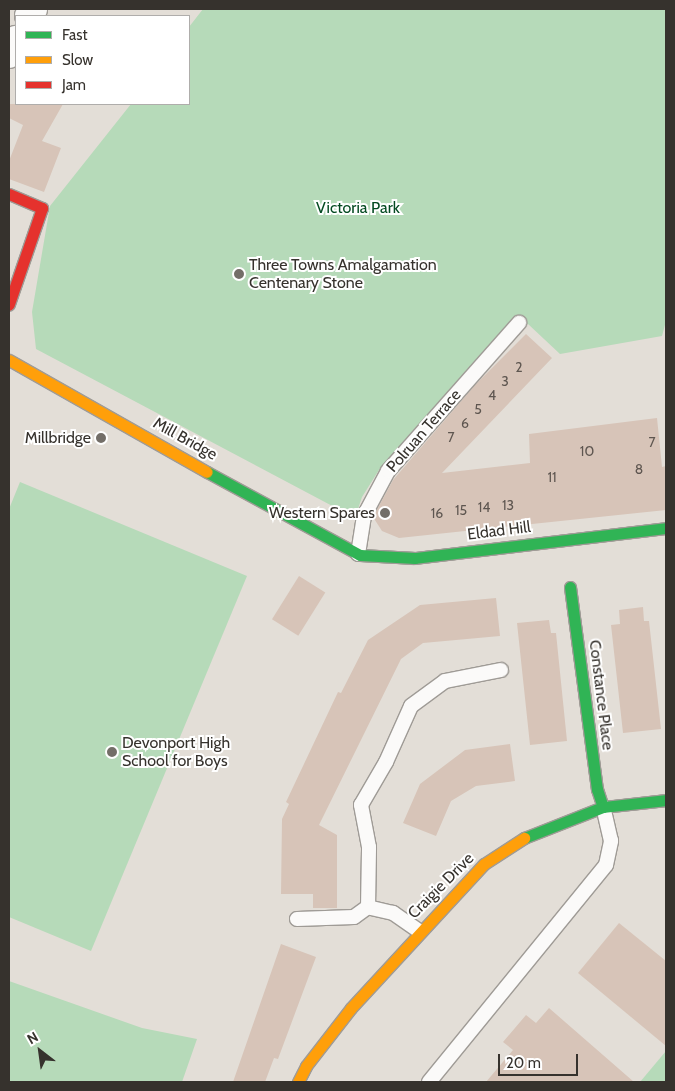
<!DOCTYPE html>
<style>
body{margin:0}
#map{position:relative;width:675px;height:1091px;overflow:hidden;background:#e3ded7;font-family:Cabin,sans-serif}
div>[style]{position:absolute}
[style*='--x']{left:calc(var(--x)*1px);top:calc(var(--y)*1px);width:calc(var(--w)*1px);rotate:calc(var(--a)*1deg)}
.green>*{inset:0;background:#b6dab9}
.building>*{inset:0;background:#d7c4b8;transform-origin:0 0}
.roads{filter:drop-shadow(1px 0 #9f9b96) drop-shadow(-1px 0 #9f9b96) drop-shadow(0 1px #9f9b96) drop-shadow(0 -1px #9f9b96)}
.lane>*{height:14px;margin:-7px;padding:0 7px;transform-origin:7px;border-radius:7px;background:#fbfaf9}
.street>*{height:28px;margin:-14px;padding:0 14px;transform-origin:14px;border-radius:14px;background:#fbfaf9}
.fast>*{height:11px;margin:-5.5px;padding:0 5.5px;transform-origin:5.5px;border-radius:5.5px;background:#30b455}
.slow>*{height:11px;margin:-5.5px;padding:0 5.5px;transform-origin:5.5px;border-radius:5.5px;background:#ff9f0a}
.jam>*{height:11px;margin:-5.5px;padding:0 5.5px;transform-origin:5.5px;border-radius:5.5px;background:#e5322d}
.dots>*{width:14px;height:14px;translate:-50% -50%;box-sizing:border-box;border:2px solid #fff;border-radius:50%}
span{translate:-50% -50%;white-space:nowrap;text-align:center;line-height:1.15;-webkit-text-stroke:4px #fff;paint-order:stroke}
.number-label{font-size:14px;color:#5e5650}
.number-label span{-webkit-text-stroke-width:0}
.park-label{font-size:16px;color:#044a21}
.poi-label{font-size:16px;color:#36322d}
.left{translate:0 -50%;text-align:left}
.right{translate:-100% -50%;text-align:right}
.street-label{font-size:16px;color:#36322d}
.frame{position:absolute;inset:0;border:10px solid #36322d;pointer-events:none}
.legend{position:absolute;left:15px;top:15px;width:175px;height:90px;box-sizing:border-box;background:#fff;border:1px solid #afadab;margin:0;padding:6px 9px;list-style:none;font-size:15px;color:#36322d}
.legend li{display:flex;align-items:center;gap:10px;height:25px}
.legend b{width:25px;border:1px solid #afadab}
.north{position:absolute;left:15px;top:1026px;width:50px;height:50px;-webkit-text-stroke:4px #fff;paint-order:stroke;rotate:330deg;font-size:14px;font-weight:700;line-height:20px;text-align:center;color:#36322d}
.north::after{content:'';display:block;margin:auto;width:18px;height:22px;background:#36322d;clip-path:polygon(50% 0,100% 100%,50% 72%,0 100%)}
.scale{position:absolute;left:498px;top:1054px;width:80px;height:22px;box-sizing:border-box;border:2px solid #36322d;border-top:0;padding-left:6px;font-size:15px;line-height:18px;white-space:nowrap;color:#36322d;-webkit-text-stroke:4px #fff;paint-order:stroke}
</style>
<div id="map">
<div class="green">
<i style="clip-path:polygon(203px 9px,666px 9px,666px 321px,662px 336px,560px 354px,528px 324px,519px 329px,379px 470px,362px 497px,355px 518px,36px 349px,32px 312px,50px 206px,131px 104px,189px 104px,189px 27px)"></i>
<i style="clip-path:polygon(20px 482px,247px 576px,91px 951px,9px 917px,9px 509px)"></i>
<i style="clip-path:polygon(9px 981px,142px 1028px,197px 1039px,182px 1082px,9px 1082px)"></i>
<i style="clip-path:polygon(666px 1051px,666px 1082px,640px 1082px)"></i>
</div>
<div class="building">
<i style="clip-path:polygon(9px 104px,63px 104px,42px 141px,61px 148px,44px 192px,9px 179px,9px 161px,23px 125px,9px 118px)"></i>
<i style="clip-path:polygon(526px 334px,552px 358px,442px 473px,530px 463px,529px 434px,657px 418px,662px 467px,666px 466px,666px 510px,399px 538px,382px 531px,373px 517px,393px 480px,476px 384px)"></i>
<i style="left:299px;top:576px;width:31px;height:51px;rotate:32deg"></i>
<i style="clip-path:polygon(496px 598px,500px 636px,423px 643px,401px 659px,319px 825px,337px 835px,337px 908px,313px 908px,313px 894px,281px 894px,282px 819px,289px 804px,286px 802px,338px 692px,341px 693px,368px 640px,420px 605px)"></i>
<i style="clip-path:polygon(643px 607px,644px 621px,649px 621px,661px 729px,623px 733px,611px 625px,620px 624px,619px 610px)"></i>
<i style="clip-path:polygon(549px 620px,551px 633px,556px 633px,567px 741px,530px 745px,517px 623px)"></i>
<i style="clip-path:polygon(510px 744px,515px 781px,476px 786px,451px 801px,436px 836px,403px 823px,420px 784px,465px 750px)"></i>
<i style="clip-path:polygon(619px 923px,666px 961px,666px 1046px,578px 973px)"></i>
<i style="clip-path:polygon(281px 944px,316px 957px,278px 1059px,274px 1058px,265px 1082px,233px 1082px)"></i>
<i style="clip-path:polygon(549px 1008px,634px 1082px,486px 1082px,513px 1050px,503px 1042px,526px 1015px,536px 1023px)"></i>
</div>
<div class="roads">
<div class="lane">
<i style="--x:358;--y:554;--w:38;--a:-81"></i>
<i style="--x:364;--y:516;--w:51;--a:-61.9"></i>
<i style="--x:388;--y:471;--w:198;--a:-48.5"></i>
<i style="--x:297;--y:919;--w:57;--a:-2"></i>
<i style="--x:354;--y:917;--w:17;--a:-36"></i>
<i style="--x:419;--y:931;--w:32;--a:-145"></i>
<i style="--x:393;--y:913;--w:26;--a:-167"></i>
<i style="--x:368;--y:907;--w:60;--a:-89"></i>
<i style="--x:369;--y:847;--w:43;--a:-100.8"></i>
<i style="--x:361;--y:805;--w:50;--a:-59.8"></i>
<i style="--x:386;--y:762;--w:61;--a:-65.9"></i>
<i style="--x:411;--y:706;--w:42;--a:-36.3"></i>
<i style="--x:445;--y:681;--w:57;--a:-11.1"></i>
<i style="--x:429;--y:1082;--w:280;--a:-50.8"></i>
<i style="--x:606;--y:865;--w:25;--a:-78"></i>
<i style="--x:611;--y:841;--w:35;--a:-103"></i>
</div>
<div class="street">
<i style="--x:29;--y:16;--w:8;--a:-60"></i>
<i style="--x:9;--y:54;--w:16;--a:-63"></i>
</div>
<div class="fast">
<i style="--x:207;--y:472;--w:174;--a:28.5"></i>
<i style="--x:360;--y:555;--w:55;--a:3.1"></i>
<i style="--x:415;--y:558;--w:253;--a:-6.8"></i>
<i style="--x:570;--y:587;--w:204;--a:82.4"></i>
<i style="--x:597;--y:789;--w:19;--a:72"></i>
<i style="--x:524;--y:838;--w:85;--a:-21.4"></i>
<i style="--x:603;--y:807;--w:63;--a:-6.3"></i>
</div>
<div class="slow">
<i style="--x:9;--y:360;--w:227;--a:29.5"></i>
<i style="--x:298;--y:1082;--w:18;--a:-63"></i>
<i style="--x:306;--y:1066;--w:73;--a:-52.2"></i>
<i style="--x:351;--y:1008;--w:196;--a:-47.3"></i>
<i style="--x:484;--y:864;--w:48;--a:-33"></i>
</div>
<div class="jam">
<i style="--x:9;--y:194;--w:36;--a:23"></i>
<i style="--x:42;--y:208;--w:102;--a:109"></i>
</div>
</div>
<div class="dots">
<i style="left:239px;top:274px;background:#736e68"></i>
<i style="left:101px;top:438px;background:#736e68"></i>
<i style="left:385px;top:513px;background:#736e68"></i>
<i style="left:112px;top:752px;background:#736e68"></i>
</div>
<div class="number-label">
<span style="left:519px;top:367px">2</span>
<span style="left:505px;top:381px">3</span>
<span style="left:492px;top:395px">4</span>
<span style="left:478px;top:409px">5</span>
<span style="left:465px;top:423px">6</span>
<span style="left:451px;top:437px">7</span>
<span style="left:652px;top:442px">7</span>
<span style="left:587px;top:451px">10</span>
<span style="left:639px;top:469px">8</span>
<span style="left:552px;top:477px">11</span>
<span style="left:508px;top:505px">13</span>
<span style="left:484px;top:507px">14</span>
<span style="left:461px;top:510px">15</span>
<span style="left:437px;top:513px">16</span>
</div>
<div class="park-label">
<span style="left:358px;top:208px">Victoria Park</span>
</div>
<div class="poi-label">
<span class="left" style="left:249px;top:274px">Three Towns Amalgamation<br>Centenary Stone</span>
<span class="right" style="left:91px;top:438px">Millbridge</span>
<span class="right" style="left:375px;top:513px">Western Spares</span>
<span class="left" style="left:122px;top:752px">Devonport High<br>School for Boys</span>
</div>
<div class="street-label">
<span style="left:424px;top:431px;rotate:-49deg">Polruan Terrace</span>
<span style="left:185px;top:439px;rotate:29deg">Mill Bridge</span>
<span style="left:499px;top:531px;rotate:-7deg">Eldad Hill</span>
<span style="left:601px;top:695px;rotate:83deg">Constance Place</span>
<span style="left:441px;top:886px;rotate:-45deg">Craigie Drive</span>
</div>
<div class="frame"></div>
<ul class="legend">
<li><b style="height:6px;background:#30b455"></b>Fast</li>
<li><b style="height:6px;background:#ff9f0a"></b>Slow</li>
<li><b style="height:6px;background:#e5322d"></b>Jam</li>
</ul>
<div class="north">N</div>
<div class="scale">20 m</div>
</div>
